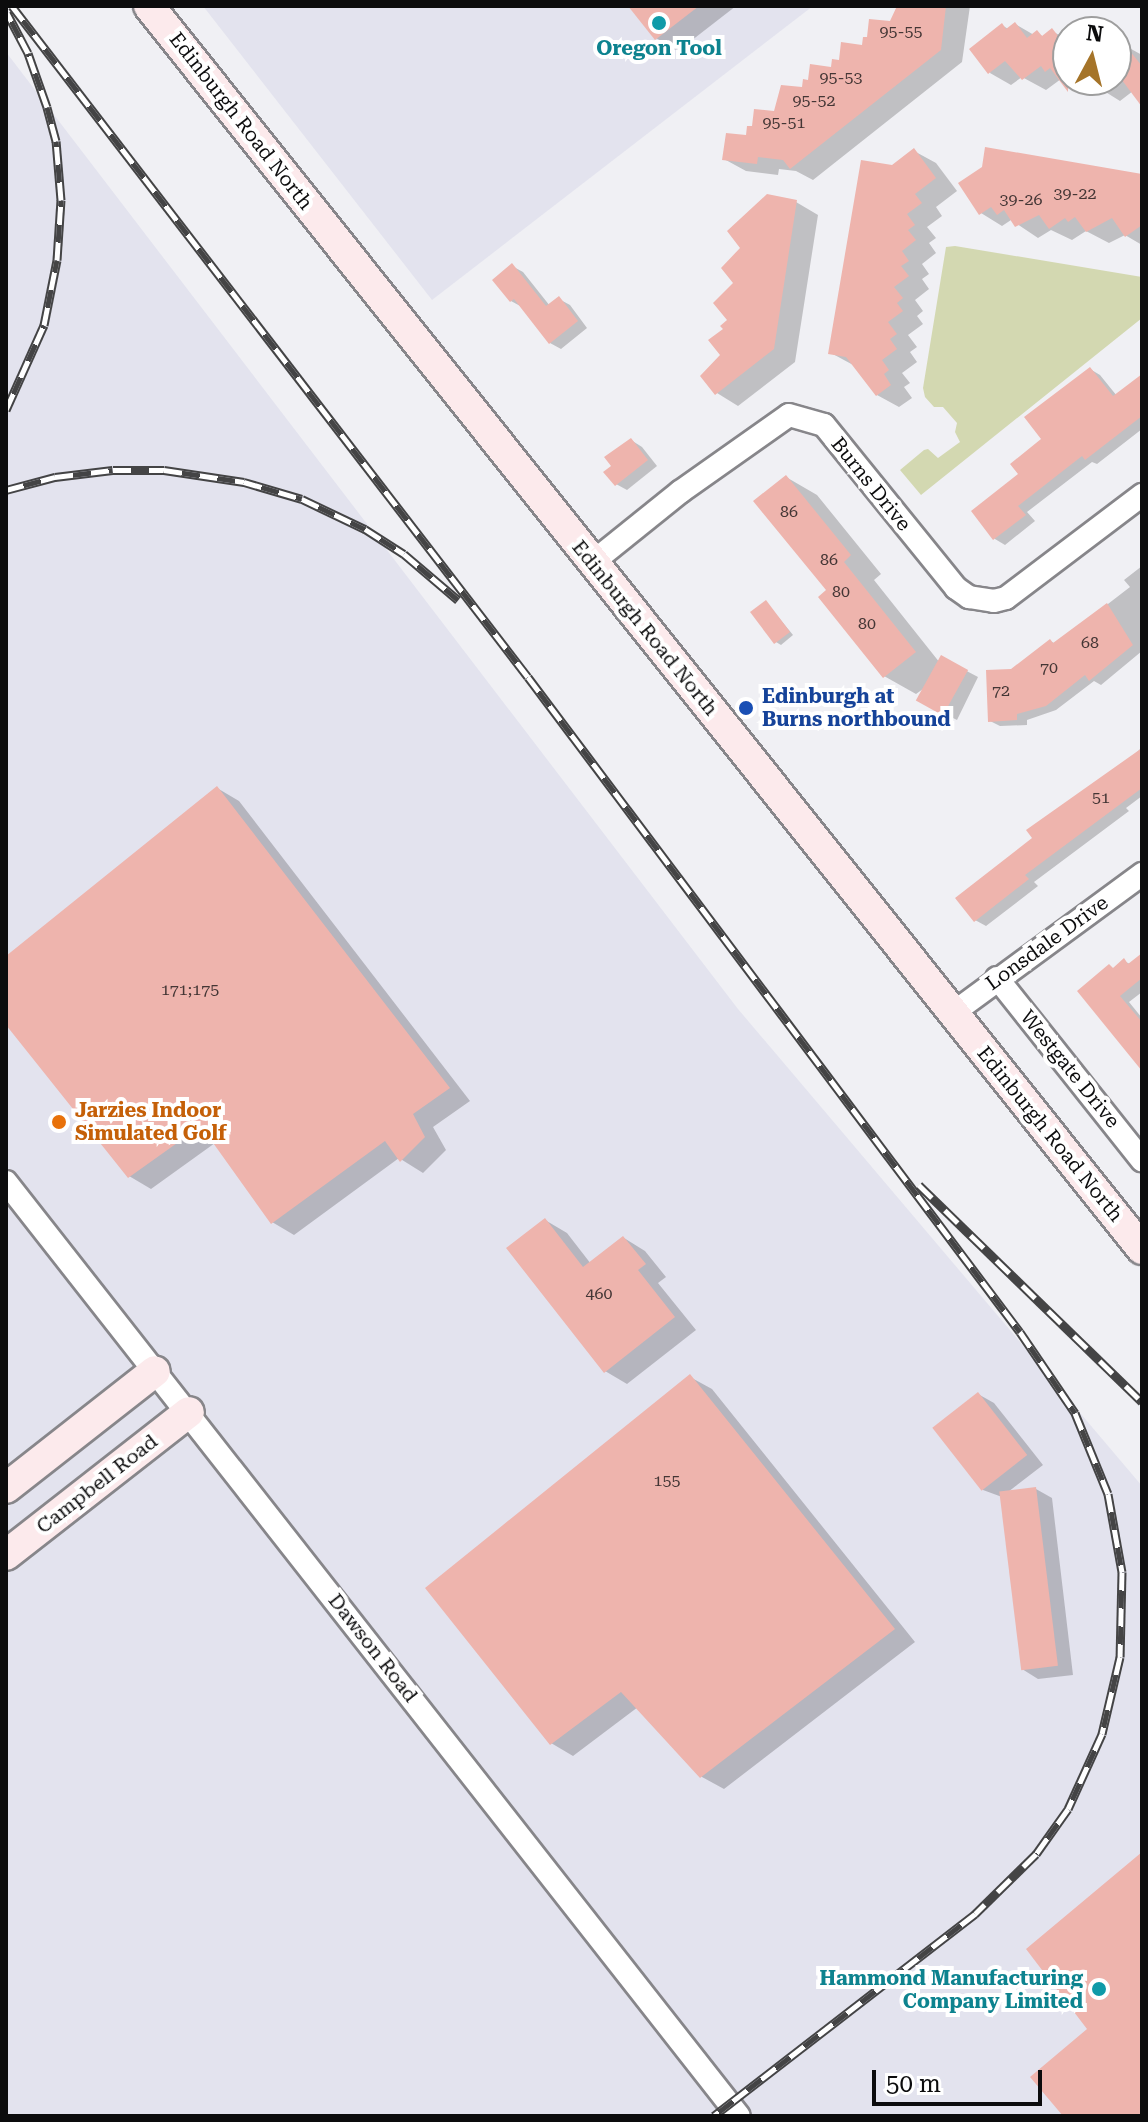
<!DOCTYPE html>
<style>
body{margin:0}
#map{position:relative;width:1148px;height:2122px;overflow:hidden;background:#f0f0f4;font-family:"Roboto Serif",serif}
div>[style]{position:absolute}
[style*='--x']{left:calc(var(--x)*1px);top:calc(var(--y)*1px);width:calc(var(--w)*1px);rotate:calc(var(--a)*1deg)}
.built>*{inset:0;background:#e3e3ee}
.green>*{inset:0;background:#d3d8b1}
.shadow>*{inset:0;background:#0003}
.building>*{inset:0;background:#eeb4ad;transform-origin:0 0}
.roads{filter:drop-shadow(2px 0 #87868a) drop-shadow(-2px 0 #87868a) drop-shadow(0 2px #87868a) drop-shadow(0 -2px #87868a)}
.street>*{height:22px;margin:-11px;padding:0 11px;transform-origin:11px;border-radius:11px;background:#fff}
.secondary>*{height:30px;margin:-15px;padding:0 15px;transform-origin:15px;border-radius:15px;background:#fceaec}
.rail>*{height:9px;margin-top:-4.5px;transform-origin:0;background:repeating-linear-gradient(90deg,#fff 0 18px,#444445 0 36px);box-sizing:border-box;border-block:2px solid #444445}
.dots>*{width:22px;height:22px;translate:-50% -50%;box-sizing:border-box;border:4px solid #fff;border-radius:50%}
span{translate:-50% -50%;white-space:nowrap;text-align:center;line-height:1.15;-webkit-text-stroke:8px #fff;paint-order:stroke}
.number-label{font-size:16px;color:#443635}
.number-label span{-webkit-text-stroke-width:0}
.culture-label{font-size:20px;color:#0d838f;font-weight:700}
.right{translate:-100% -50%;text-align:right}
.street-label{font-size:20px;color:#0c0c0d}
.transit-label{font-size:20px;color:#164399;font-weight:700}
.left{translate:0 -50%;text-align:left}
.food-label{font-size:20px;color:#c56008;font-weight:700}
.frame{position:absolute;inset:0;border:8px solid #0c0c0d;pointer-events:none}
.north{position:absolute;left:1052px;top:16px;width:80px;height:80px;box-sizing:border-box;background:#fff;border:2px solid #9e9e9e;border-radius:50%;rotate:7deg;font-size:22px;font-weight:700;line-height:32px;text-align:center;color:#0c0c0d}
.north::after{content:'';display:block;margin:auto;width:28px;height:36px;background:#a57429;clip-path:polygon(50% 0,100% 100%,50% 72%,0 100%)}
.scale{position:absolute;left:872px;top:2070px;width:170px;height:36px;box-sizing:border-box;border:4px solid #0c0c0d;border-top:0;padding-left:10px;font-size:24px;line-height:28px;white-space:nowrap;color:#0c0c0d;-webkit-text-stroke:6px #fff;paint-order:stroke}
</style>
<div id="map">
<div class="built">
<i style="clip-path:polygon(203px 6px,813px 6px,432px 300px)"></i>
<i style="clip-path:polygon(6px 52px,738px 1009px,1142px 1486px,1142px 2116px,6px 2116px)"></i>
</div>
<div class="green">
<i style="clip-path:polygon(955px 246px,1142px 277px,1142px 318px,921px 495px,900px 470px,924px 450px,928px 449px,938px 458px,960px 442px,955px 432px,957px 423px,943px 407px,934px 407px,925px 397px,923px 388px,946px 247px)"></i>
</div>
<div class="shadow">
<i style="clip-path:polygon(631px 6px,736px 6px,678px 51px,656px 38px)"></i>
<i style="clip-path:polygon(899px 6px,970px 6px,962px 62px,813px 180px,796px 171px,779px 169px,778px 175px,746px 171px,724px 159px,804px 90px,891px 24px)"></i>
<i style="clip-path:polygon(1015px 24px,1034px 35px,1037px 33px,1044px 37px,1052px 31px,1068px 40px,1068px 80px,1116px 80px,1116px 48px,1122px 44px,1142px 55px,1142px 97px,1133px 91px,1120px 101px,1096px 86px,1085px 95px,1061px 79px,1046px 90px,1022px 77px,1011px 85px,990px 73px,1002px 25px,1008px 29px)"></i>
<i style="clip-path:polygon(914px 151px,936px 163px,957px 191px,936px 207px,942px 216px,927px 227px,936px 238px,929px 243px,936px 253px,922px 264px,929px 274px,922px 279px,929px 289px,915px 300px,923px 311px,917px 316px,923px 324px,908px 335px,917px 347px,910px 352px,917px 362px,902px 373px,910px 383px,904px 387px,912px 398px,899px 407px,877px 395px,855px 366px,831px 353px,892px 167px)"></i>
<i style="clip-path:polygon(1142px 175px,1142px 245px,1125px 235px,1109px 243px,1086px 231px,1072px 240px,1051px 230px,1038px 238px,1011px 220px,1002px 226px,981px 213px,960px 184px)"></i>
<i style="clip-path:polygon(796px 202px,818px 215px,795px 362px,738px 406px,717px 393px,742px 248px)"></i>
<i style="clip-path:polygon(512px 266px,523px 272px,550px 306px,559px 299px,570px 305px,587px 328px,561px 349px,550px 343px,522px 307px,511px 301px)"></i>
<i style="clip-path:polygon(1090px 369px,1100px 375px,1117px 396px,1142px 375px,1142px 429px,1097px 464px,1092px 462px,1027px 512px,1035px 521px,1005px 545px,995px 539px,973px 512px,1021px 475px)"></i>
<i style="clip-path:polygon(631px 440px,642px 447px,657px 466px,627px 490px,616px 484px,614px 466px)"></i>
<i style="clip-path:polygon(786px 477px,817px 495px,881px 574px,874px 580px,940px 663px,942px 658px,978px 677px,957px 720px,931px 707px,930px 684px,916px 694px,884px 676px,829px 591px)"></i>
<i style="clip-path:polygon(1142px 566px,1142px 651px,1101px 685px,1094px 681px,1056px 710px,1027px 720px,1027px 725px,1000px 726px,990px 721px,1012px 671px,1050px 641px,1056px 644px,1130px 587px,1124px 580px)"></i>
<i style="clip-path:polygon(766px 602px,793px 635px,781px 645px,776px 642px)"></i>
<i style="clip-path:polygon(1142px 747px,1142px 796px,1126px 808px,1129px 811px,1034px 882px,1038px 886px,986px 926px,975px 920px)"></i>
<i style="clip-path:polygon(217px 788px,239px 801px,470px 1101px,433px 1127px,446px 1150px,423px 1173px,399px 1158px,294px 1235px,272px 1222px,215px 1143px,151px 1189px,129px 1176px,6px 1022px,6px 958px)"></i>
<i style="clip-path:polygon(1142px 956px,1142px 992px,1129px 1002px,1142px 1018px,1142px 1070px,1079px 991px,1124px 961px,1130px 964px)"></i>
<i style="clip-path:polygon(545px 1220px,567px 1233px,591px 1264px,624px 1238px,645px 1251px,666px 1277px,658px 1283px,696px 1330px,627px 1384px,605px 1371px)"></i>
<i style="clip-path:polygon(690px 1377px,712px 1389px,915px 1642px,724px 1789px,702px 1777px,638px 1707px,573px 1756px,551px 1743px)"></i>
<i style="clip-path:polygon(978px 1394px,994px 1403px,1043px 1465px,1008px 1492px,1036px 1489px,1052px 1498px,1073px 1675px,1038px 1679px,1022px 1669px,1002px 1497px,983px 1490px)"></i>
</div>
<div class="building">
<i style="clip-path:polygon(628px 6px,699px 6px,655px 40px)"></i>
<i style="clip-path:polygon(897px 6px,946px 6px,941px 50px,790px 169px,783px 160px,758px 157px,757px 164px,722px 160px,726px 133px,746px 135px,747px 126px,752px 126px,754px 109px,774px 111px,781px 85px,802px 87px,803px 79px,808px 80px,810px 64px,831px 67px,832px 59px,839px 60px,841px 42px,862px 45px,863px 37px,867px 37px,869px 19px,890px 21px)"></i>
<i style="clip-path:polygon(1015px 22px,1027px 38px,1037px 30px,1042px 36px,1052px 28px,1068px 49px,1068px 92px,1050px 68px,1045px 72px,1041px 66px,1022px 80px,1005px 61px,988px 74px,969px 49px,1002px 23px,1006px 29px)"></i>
<i style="clip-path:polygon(1116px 34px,1142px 66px,1142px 107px,1116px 72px)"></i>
<i style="clip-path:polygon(985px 147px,1142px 174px,1142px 225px,1125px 237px,1112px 218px,1086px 232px,1075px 217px,1068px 222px,1065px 218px,1049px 229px,1039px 215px,1015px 227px,1004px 210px,997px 215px,991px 207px,979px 215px,958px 183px,982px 167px)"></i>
<i style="clip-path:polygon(914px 148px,936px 178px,915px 194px,922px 203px,907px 214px,915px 225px,908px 230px,916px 240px,902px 251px,909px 261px,901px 266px,909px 276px,894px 287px,903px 298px,897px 303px,903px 311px,888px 322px,897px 334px,890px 339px,897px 349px,882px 360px,889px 370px,884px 374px,891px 385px,876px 396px,846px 357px,828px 354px,861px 160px,892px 165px)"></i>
<i style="clip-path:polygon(767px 194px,797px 200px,774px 349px,715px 395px,700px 376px,720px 355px,708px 340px,723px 329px,720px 326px,727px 320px,713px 303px,733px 283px,721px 268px,740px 248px,727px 231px)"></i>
<i style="clip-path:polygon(512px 263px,546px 306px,559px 296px,578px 321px,549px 344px,514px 299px,510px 302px,492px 280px)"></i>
<i style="clip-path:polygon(1090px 367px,1113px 396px,1142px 374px,1142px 416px,1085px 460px,1082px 456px,1018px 506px,1026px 515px,993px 540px,971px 511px,1018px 474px,1010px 464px,1041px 439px,1024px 417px)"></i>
<i style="clip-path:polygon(631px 438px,648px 460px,615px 486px,603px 472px,611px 466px,604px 457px)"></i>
<i style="clip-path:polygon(786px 475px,851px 555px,844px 562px,916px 652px,883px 678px,818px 597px,826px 590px,753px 501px)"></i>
<i style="left:766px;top:600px;width:40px;height:20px;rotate:53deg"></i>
<i style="clip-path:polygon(1107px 603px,1133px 645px,1089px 681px,1085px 675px,1046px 706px,1017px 714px,1017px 720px,988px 722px,986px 670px,1011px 669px,1050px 639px,1053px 643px)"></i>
<i style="left:941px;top:655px;width:31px;height:52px;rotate:29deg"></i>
<i style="clip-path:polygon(1142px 748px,1142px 788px,1025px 875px,1029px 879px,974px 922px,955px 898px,1032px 838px,1026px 830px)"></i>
<i style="clip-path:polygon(217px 786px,450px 1088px,413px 1114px,425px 1137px,400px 1162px,385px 1141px,271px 1224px,201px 1126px,128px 1178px,6px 1025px,6px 956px)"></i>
<i style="clip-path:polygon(1142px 953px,1142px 978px,1120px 996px,1142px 1022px,1142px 1071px,1077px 991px,1109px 964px,1113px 968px,1124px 958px,1128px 964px)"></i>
<i style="clip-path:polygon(545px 1218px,583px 1267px,623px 1236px,646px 1264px,638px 1270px,675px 1317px,604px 1373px,506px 1248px)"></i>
<i style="clip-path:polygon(690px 1374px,895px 1629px,700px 1778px,621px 1692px,550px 1745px,425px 1588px)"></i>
<i style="left:978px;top:1392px;width:80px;height:58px;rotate:52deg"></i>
<i style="left:1036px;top:1487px;width:180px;height:37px;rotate:83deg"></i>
<i style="clip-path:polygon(1142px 1852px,1142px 2116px,1063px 2116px,1030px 2077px,1087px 2029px,1026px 1949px)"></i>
</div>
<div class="roads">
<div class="street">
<i style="--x:593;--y:562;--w:112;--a:-38.8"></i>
<i style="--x:680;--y:492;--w:133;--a:-35.2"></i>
<i style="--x:789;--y:415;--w:36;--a:16"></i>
<i style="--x:824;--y:425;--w:210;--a:51"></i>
<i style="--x:956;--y:588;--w:16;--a:35"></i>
<i style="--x:969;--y:597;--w:25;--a:9"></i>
<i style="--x:994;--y:601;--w:12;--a:-14"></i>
<i style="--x:1006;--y:598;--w:171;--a:-37.1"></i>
<i style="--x:997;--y:978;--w:233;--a:51.5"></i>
<i style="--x:953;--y:1013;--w:235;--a:-36.3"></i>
<i style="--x:6;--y:1182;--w:1187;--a:51.88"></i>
</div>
<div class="secondary">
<i style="--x:149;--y:6;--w:1591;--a:51.38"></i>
<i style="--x:6;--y:1488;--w:189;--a:-38.1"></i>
<i style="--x:6;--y:1555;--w:232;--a:-38"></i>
</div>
</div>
<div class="rail">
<i style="--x:12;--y:6;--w:846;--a:52.44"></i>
<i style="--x:528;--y:677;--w:819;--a:53.09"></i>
<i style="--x:1020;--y:1332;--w:98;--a:55.8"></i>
<i style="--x:1075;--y:1413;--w:87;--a:67.8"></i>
<i style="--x:1108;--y:1494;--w:79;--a:79.8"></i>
<i style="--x:1122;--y:1572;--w:85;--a:91.3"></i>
<i style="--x:1120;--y:1657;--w:79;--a:103.2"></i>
<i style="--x:1102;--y:1734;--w:82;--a:114.4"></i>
<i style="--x:1068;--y:1809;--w:55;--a:125.4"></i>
<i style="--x:1036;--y:1854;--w:86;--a:135.5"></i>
<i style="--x:975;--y:1914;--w:330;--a:142.3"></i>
<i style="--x:6;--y:410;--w:93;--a:-65.9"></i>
<i style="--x:44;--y:325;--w:66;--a:-78.7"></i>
<i style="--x:57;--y:260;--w:60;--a:-86.2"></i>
<i style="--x:61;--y:200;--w:59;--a:-94.8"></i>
<i style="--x:56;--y:141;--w:35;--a:-105"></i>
<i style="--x:47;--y:107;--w:57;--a:-109.4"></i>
<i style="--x:28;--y:53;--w:45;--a:-117.7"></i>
<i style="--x:6;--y:490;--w:51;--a:-14.9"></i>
<i style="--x:55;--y:477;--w:58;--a:-6.9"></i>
<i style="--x:113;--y:470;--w:51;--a:0"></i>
<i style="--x:164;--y:470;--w:81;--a:8.5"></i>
<i style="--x:244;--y:482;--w:60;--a:16.3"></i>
<i style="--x:302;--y:499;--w:70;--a:25.5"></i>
<i style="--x:365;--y:529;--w:46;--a:32.7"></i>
<i style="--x:404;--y:554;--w:71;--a:40.4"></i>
<i style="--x:919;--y:1185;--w:311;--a:44.2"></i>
</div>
<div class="dots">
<i style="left:659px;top:23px;background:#0f9aa8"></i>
<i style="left:746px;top:708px;background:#1a4fb4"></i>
<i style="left:59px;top:1122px;background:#e8710a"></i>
<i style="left:1099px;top:1989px;background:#0f9aa8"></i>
</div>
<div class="number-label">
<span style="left:901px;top:32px">95-55</span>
<span style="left:841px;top:78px">95-53</span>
<span style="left:814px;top:101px">95-52</span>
<span style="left:784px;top:123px">95-51</span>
<span style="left:1075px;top:194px">39-22</span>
<span style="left:1021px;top:200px">39-26</span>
<span style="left:789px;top:512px">86</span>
<span style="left:829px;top:560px">86</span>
<span style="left:841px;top:592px">80</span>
<span style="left:867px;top:624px">80</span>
<span style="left:1090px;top:643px">68</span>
<span style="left:1049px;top:668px">70</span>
<span style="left:1001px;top:691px">72</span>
<span style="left:1101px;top:798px">51</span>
<span style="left:190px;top:990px">171;175</span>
<span style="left:599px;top:1294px">460</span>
<span style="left:667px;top:1481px">155</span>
</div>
<div class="culture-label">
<span style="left:659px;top:48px">Oregon Tool</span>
<span class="right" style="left:1083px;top:1990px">Hammond Manufacturing<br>Company Limited</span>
</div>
<div class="street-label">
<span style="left:241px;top:121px;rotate:52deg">Edinburgh Road North</span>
<span style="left:871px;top:484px;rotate:51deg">Burns Drive</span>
<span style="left:645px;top:628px;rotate:51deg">Edinburgh Road North</span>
<span style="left:1047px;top:943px;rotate:-36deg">Lonsdale Drive</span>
<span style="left:1070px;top:1069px;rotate:51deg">Westgate Drive</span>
<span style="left:1050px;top:1134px;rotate:51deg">Edinburgh Road North</span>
<span style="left:97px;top:1484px;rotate:-38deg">Campbell Road</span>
<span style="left:373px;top:1648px;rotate:52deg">Dawson Road</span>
</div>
<div class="transit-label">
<span class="left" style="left:762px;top:708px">Edinburgh at<br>Burns northbound</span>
</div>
<div class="food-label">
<span class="left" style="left:75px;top:1122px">Jarzies Indoor<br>Simulated Golf</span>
</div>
<div class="frame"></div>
<div class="north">N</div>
<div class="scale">50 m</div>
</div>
